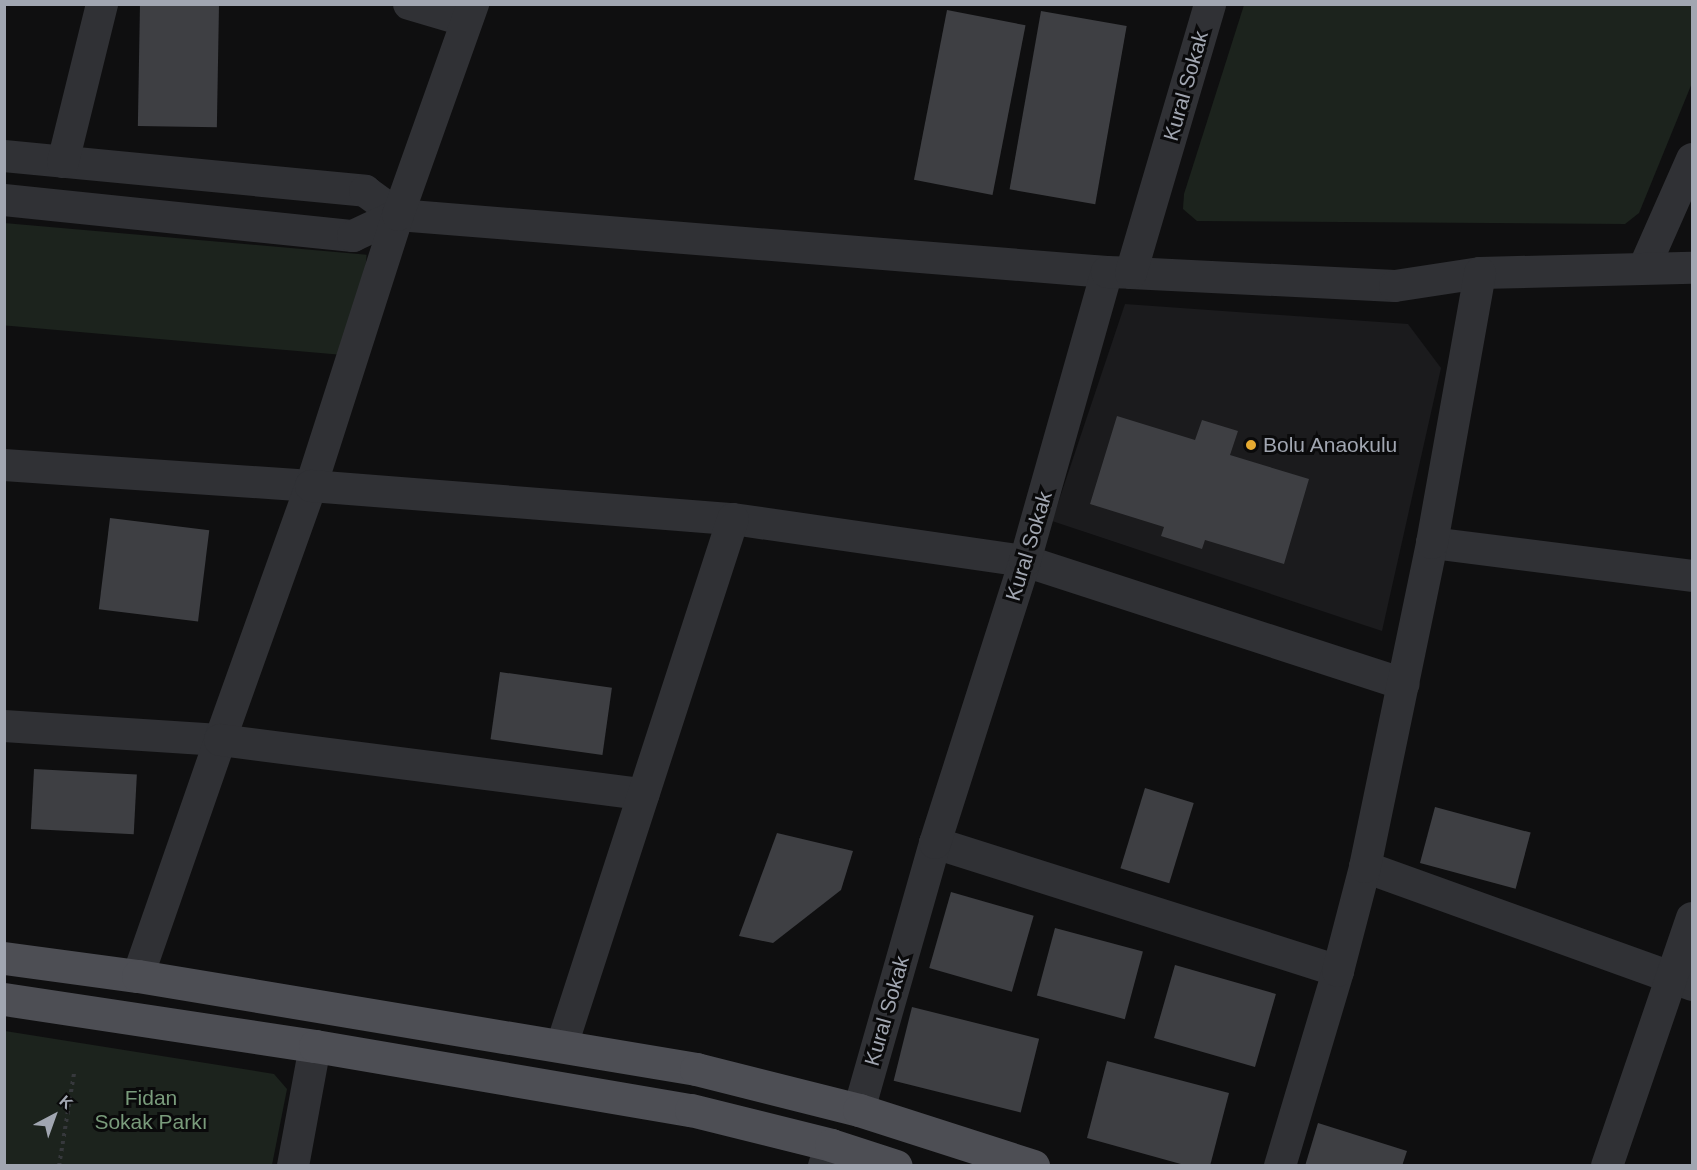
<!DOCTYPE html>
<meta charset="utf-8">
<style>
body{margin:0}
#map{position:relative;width:1697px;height:1170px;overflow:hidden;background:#0f0f10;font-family:Helvetica,sans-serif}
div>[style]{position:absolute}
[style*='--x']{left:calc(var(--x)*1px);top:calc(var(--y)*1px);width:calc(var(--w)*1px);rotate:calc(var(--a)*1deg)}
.built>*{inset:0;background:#1b1b1d}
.green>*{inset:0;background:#1c231d;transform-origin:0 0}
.building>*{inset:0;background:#3e3f43;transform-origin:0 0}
.path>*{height:4px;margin-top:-2px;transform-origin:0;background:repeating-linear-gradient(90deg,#36383c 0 3px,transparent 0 7.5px)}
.minor>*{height:32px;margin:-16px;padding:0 16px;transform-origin:16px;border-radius:16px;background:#303135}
.major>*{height:33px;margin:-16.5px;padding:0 16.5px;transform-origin:16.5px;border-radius:16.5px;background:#4d4e54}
.dots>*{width:16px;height:16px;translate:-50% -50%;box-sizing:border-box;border:3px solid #0a0a0b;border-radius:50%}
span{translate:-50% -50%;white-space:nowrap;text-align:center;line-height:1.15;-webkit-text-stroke:6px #0a0a0b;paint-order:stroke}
.street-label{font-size:21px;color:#a1a6b1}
.poi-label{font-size:21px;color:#a1a6b1}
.left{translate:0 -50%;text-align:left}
.park-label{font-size:21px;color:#799b7b}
.frame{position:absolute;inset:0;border:6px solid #a1a6b1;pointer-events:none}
.north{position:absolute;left:24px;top:1086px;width:60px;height:60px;-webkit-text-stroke:4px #0a0a0b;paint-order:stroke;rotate:41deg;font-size:16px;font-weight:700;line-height:24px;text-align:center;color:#a1a6b1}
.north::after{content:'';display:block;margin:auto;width:21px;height:27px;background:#a1a6b1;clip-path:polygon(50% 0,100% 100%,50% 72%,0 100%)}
</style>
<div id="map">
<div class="built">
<i style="clip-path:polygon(1125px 304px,1408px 324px,1441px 368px,1382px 631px,1052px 521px)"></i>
</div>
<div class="green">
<i style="clip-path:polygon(1244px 5px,1692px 5px,1692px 83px,1639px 213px,1625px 224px,1197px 221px,1183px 209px,1184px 194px)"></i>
<i style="left:4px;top:223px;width:364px;height:102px;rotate:5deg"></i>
<i style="clip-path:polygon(5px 1031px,274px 1074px,287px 1089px,272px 1165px,5px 1165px)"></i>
</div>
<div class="building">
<i style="left:140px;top:4px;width:79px;height:122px;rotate:1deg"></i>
<i style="left:947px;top:10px;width:80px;height:173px;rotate:11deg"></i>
<i style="left:1041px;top:11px;width:87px;height:181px;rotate:10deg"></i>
<i style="clip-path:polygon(1117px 416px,1195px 440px,1202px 420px,1238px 431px,1230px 455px,1309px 479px,1284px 564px,1205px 540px,1202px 549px,1161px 536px,1164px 527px,1090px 504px)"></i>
<i style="left:110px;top:518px;width:100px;height:92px;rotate:7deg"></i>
<i style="left:500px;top:672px;width:113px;height:68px;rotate:8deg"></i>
<i style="left:34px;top:769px;width:103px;height:60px;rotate:3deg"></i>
<i style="left:1145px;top:788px;width:51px;height:84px;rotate:17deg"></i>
<i style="left:1435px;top:807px;width:99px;height:58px;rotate:15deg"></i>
<i style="clip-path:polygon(777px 833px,853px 851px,841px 890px,773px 943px,739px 936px)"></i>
<i style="left:951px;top:892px;width:86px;height:79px;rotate:16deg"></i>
<i style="left:1055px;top:928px;width:91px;height:70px;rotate:15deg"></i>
<i style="left:1175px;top:965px;width:105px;height:76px;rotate:16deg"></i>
<i style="left:912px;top:1007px;width:131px;height:76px;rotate:14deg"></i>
<i style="clip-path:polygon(1107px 1061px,1229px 1093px,1210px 1166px,1188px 1166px,1087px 1138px)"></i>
<i style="clip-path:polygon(1318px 1123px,1407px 1151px,1402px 1166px,1305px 1166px)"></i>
</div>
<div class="path">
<i style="--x:59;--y:1166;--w:94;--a:-80.8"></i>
</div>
<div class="minor">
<i style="--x:409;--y:4;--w:60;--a:16.3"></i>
<i style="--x:4;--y:156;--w:363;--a:5.5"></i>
<i style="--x:365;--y:191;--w:41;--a:36"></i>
<i style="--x:63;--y:162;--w:163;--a:-76.1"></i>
<i style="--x:4;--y:200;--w:351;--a:5.9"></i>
<i style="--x:353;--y:236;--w:50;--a:-25"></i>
<i style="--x:398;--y:215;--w:711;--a:4.6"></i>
<i style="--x:1644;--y:268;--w:119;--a:-66.2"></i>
<i style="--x:1131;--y:273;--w:264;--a:2.8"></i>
<i style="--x:1395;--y:286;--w:86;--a:-8.7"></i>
<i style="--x:1480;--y:273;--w:212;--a:-1.4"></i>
<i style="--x:4;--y:465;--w:308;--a:3.9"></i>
<i style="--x:311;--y:486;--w:285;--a:-72.2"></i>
<i style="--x:398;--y:215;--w:224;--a:-70.4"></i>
<i style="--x:1432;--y:543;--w:262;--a:7.2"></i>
<i style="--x:4;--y:726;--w:216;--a:3.7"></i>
<i style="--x:220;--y:740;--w:270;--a:-70.3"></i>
<i style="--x:311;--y:486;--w:423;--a:4.5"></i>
<i style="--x:733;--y:519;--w:295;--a:8.2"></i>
<i style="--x:1025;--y:561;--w:398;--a:18"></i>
<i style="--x:935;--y:843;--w:423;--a:17.6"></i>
<i style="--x:1365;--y:867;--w:348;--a:19.8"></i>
<i style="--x:138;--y:976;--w:250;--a:-70.8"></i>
<i style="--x:220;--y:740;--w:427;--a:7.3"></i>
<i style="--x:562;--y:1045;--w:553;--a:-71.99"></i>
<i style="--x:859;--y:1110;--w:278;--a:-74.1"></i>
<i style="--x:935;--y:843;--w:296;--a:-72.3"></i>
<i style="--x:1025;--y:561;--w:300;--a:-74.2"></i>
<i style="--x:1107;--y:272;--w:24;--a:2"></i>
<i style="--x:1131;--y:273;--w:280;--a:-73.6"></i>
<i style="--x:293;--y:1166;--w:122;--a:-79.6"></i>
<i style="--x:824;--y:1166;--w:22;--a:-72"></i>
<i style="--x:1280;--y:1166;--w:203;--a:-73.4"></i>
<i style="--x:1338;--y:971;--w:107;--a:-75.4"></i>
<i style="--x:1365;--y:867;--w:331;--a:-78.3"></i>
<i style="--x:1432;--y:543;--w:274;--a:-79.9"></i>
<i style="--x:1607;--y:1166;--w:262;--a:-71.1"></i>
</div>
<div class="major">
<i style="--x:4;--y:958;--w:135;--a:7.7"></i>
<i style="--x:138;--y:976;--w:566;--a:9.46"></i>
<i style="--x:696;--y:1069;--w:168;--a:14.1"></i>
<i style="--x:859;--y:1110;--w:183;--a:17.8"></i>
<i style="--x:4;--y:999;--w:315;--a:8.6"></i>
<i style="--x:315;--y:1046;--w:381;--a:9.7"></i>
<i style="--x:691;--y:1110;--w:144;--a:14"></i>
<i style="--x:831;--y:1145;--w:68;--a:17.9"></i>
</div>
<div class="dots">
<i style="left:1251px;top:445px;background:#e6aa31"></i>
</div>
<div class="street-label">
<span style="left:1186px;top:86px;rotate:-74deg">Kural Sokak</span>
<span style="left:1029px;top:546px;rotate:-73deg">Kural Sokak</span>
<span style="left:887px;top:1011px;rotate:-74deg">Kural Sokak</span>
</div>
<div class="poi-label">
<span class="left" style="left:1263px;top:445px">Bolu Anaokulu</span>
</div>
<div class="park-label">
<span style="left:151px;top:1110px">Fidan<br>Sokak Parkı</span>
</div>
<div class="frame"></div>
<div class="north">K</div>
</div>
